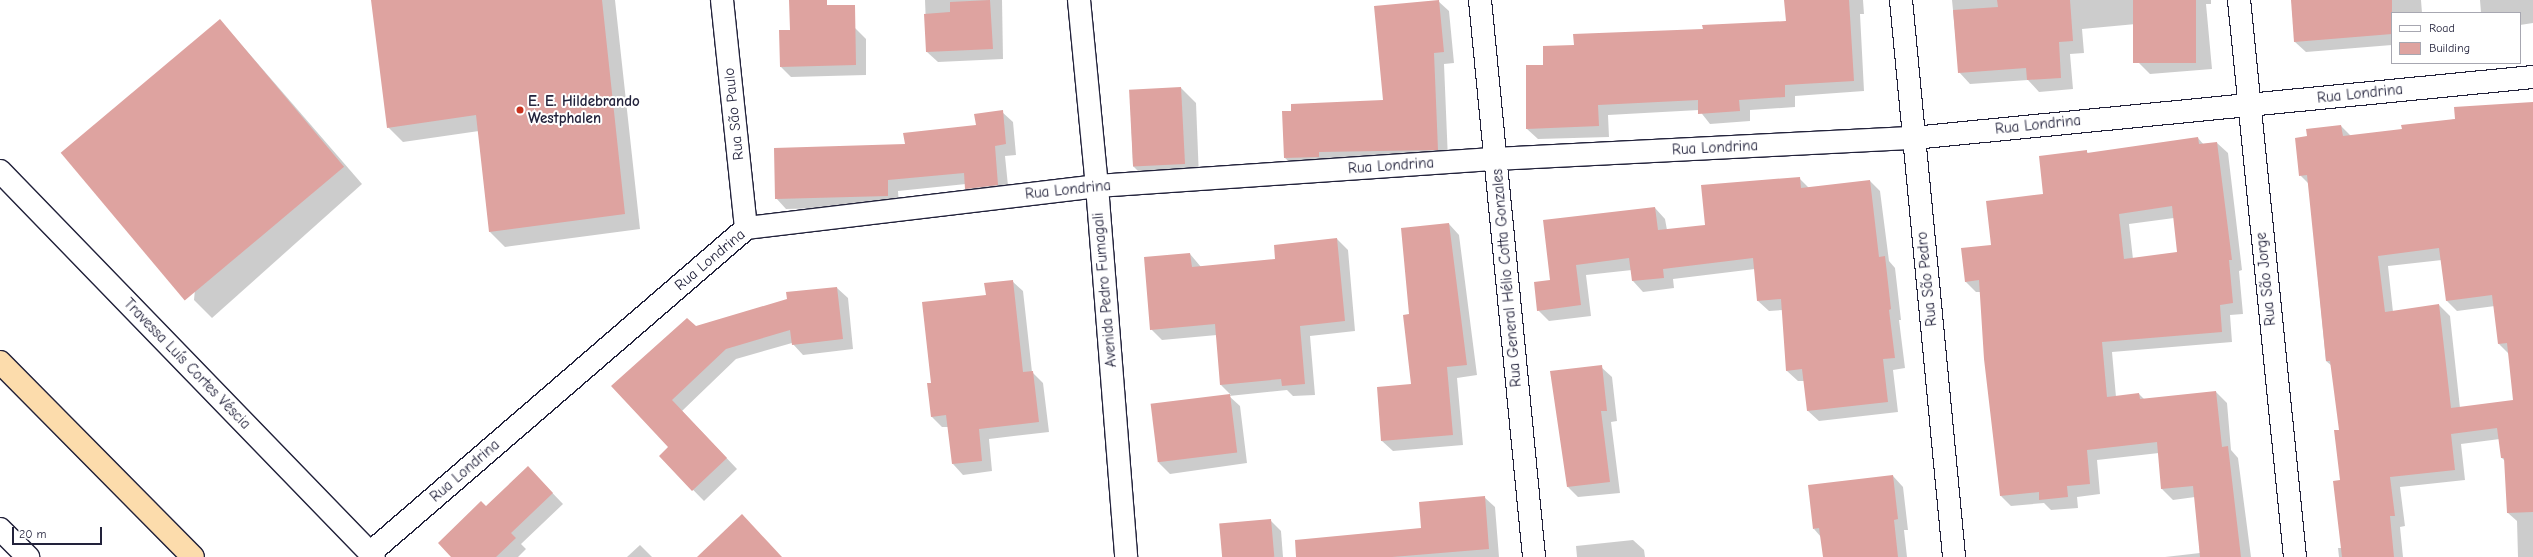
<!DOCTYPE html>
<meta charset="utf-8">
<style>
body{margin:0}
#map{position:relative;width:2533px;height:557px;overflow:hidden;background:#fff;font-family:"Comic Neue",sans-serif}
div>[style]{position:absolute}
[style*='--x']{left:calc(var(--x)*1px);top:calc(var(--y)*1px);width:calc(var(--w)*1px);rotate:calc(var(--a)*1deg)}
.shadow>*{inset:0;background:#0003}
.building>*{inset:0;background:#dea3a0;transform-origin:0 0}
.roads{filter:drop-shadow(1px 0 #22223b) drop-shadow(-1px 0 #22223b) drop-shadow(0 1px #22223b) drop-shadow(0 -1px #22223b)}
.street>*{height:22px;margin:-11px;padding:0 11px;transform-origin:11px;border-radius:11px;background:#fff}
.highway>*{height:22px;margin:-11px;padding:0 11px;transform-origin:11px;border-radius:11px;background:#fcdcac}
.dots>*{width:11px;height:11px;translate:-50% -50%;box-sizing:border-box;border:2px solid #fff;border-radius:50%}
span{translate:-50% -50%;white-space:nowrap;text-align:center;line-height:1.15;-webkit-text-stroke:4px #fff;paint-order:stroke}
.street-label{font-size:15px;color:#22223b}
.poi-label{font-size:15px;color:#22223b;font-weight:700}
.left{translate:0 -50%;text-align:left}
.legend{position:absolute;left:2391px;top:12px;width:130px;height:52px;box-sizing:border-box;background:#fff;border:1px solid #a7a7b1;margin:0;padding:5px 7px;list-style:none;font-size:12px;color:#22223b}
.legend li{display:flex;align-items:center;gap:8px;height:20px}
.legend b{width:20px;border:1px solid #a7a7b1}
.scale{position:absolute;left:12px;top:527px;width:90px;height:18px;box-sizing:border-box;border:2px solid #22223b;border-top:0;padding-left:5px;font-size:12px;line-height:14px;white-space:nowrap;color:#22223b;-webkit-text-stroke:3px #fff;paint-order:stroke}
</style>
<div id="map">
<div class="shadow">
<i style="clip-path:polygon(372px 0,615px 0,640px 229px,505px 247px,490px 232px,479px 131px,403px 142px,388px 127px)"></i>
<i style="clip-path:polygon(925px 0,1002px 0,1003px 59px,938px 62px,927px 52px)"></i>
<i style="clip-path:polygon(1785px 0,1863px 0,1864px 14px,1860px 14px,1864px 91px,1795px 96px,1795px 107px,1750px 110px,1750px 121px,1710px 124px,1699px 110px,1608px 115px,1609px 137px,1538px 139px,1527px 129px,1544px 66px,1575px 46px,1787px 22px)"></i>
<i style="clip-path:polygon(1952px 0,2211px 0,2211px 4px,2206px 4px,2212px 69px,2150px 74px,2139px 63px,2136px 24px,2082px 29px,2084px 53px,2070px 54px,2073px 89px,2039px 92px,2028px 80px,1970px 84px,1959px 72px)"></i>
<i style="clip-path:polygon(2292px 0,2421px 0,2422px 13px,2392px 13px,2392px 45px,2306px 52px,2295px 42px)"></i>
<i style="clip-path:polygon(2480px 0,2533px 0,2533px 23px,2520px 25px,2520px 13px,2481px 13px)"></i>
<i style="clip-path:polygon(1438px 1px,1449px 11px,1454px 63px,1444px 64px,1448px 160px,1296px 168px,1285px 158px,1384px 101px)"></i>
<i style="clip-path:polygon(220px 20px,362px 184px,212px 318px,194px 300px)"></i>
<i style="clip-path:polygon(855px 28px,866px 39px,866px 75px,791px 77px,781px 67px)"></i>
<i style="clip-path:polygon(1181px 88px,1196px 103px,1199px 178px,1148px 181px,1133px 166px,1130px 91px)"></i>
<i style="clip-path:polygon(evenodd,2533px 103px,2533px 557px,2518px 557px,2517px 521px,2508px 513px,2506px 462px,2502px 458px,2500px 439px,2461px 444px,2465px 480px,2400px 487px,2405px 526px,2400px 527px,2403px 557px,2339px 557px,2338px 548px,2342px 548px,2340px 431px,2332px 366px,2326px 361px,2309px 184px,2300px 175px,2308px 137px,2341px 126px,2351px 136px,2403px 130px,2533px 103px,2442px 260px,2447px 301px,2457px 311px,2495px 306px,2499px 344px,2509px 354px,2514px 401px,2460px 408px,2450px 316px,2439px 305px,2393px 312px,2388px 266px,2442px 260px)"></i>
<i style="clip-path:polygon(1002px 112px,1013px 122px,1016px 155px,1005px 156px,1009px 196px,977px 199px,966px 189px,966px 184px,898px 191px,899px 206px,786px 209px,776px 198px,906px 145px,977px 126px)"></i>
<i style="clip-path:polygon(evenodd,2198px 138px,2204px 145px,2217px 143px,2228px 153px,2242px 270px,2239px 271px,2243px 314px,2230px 315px,2232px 342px,2112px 352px,2116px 397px,2139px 394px,2145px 400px,2216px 392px,2227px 403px,2231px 450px,2238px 458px,2251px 557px,2165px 557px,2200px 553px,2195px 497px,2173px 500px,2162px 489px,2159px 453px,2097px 460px,2100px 494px,2077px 497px,2078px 508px,2051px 510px,2044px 503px,2011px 506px,2001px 496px,1981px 292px,1976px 292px,1965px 281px,1993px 245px,2086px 151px,2089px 154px,2198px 138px,2174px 218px,2178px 253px,2133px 259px,2129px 224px,2174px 218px)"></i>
<i style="clip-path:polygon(1799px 178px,1809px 188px,1870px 181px,1880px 191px,1889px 261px,1895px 268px,1901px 320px,1899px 320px,1905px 368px,1893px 370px,1898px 412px,1819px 421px,1808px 411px,1805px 381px,1798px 381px,1787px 371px,1783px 310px,1769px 311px,1758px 301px,1755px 269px,1673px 279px,1674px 288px,1643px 292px,1633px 281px,1632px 270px,1586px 275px,1591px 316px,1549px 321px,1538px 310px,1551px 281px,1655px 208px,1665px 219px,1667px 230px,1706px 226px)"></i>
<i style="clip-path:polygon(1449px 224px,1459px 235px,1477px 375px,1457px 378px,1463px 445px,1393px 451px,1382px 441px,1412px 385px,1411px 315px)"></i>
<i style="clip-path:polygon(1337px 239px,1348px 250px,1355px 331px,1310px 336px,1315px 395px,1293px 396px,1287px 390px,1229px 396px,1240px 406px,1247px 463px,1170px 474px,1159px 463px,1152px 406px,1231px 395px,1221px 385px,1217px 335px,1162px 340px,1151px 329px,1190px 254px,1201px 267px,1276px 260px)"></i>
<i style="clip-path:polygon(1012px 281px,1023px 291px,1032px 372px,1043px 383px,1049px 432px,989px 439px,992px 471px,963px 475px,953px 464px,948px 427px,942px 427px,932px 417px,932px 384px,987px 295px)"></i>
<i style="clip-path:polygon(837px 288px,848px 298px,853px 349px,803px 355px,792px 343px,736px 359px,682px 411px,737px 469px,704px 501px,660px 456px,670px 447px,613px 386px,696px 327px)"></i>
<i style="clip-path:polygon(1601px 367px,1612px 377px,1617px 421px,1611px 422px,1620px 493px,1578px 497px,1568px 487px)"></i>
<i style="clip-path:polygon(1893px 476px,1903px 487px,1908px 530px,1904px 530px,1907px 557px,1824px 557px,1821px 537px,1814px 529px)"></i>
<i style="clip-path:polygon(538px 478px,563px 504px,521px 544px,526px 549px,518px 557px,452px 557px,486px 507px)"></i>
<i style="clip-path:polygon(1484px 497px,1495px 507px,1499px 557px,1335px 557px,1422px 529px)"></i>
<i style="clip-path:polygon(1270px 520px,1281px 531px,1283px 557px,1223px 557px)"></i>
<i style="clip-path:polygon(1633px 540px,1644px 550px,1645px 557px,1577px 557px,1576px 546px)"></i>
<i style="clip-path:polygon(640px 545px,652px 557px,627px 557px)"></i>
</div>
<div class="building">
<i style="clip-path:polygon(371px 0,602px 0,625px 214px,489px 232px,476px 115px,387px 128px)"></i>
<i style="clip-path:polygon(789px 0,827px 0,827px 5px,855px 5px,856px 65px,780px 67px,779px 30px,790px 30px)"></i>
<i style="clip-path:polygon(990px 0,993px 49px,926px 52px,924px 14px,950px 12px,950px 2px)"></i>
<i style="clip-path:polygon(1439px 0,1444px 52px,1434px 53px,1438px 150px,1319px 152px,1319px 157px,1284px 158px,1282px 111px,1291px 111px,1291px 104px,1383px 100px,1374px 6px)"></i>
<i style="clip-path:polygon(1784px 0,1849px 0,1854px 81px,1785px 85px,1785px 97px,1739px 100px,1740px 111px,1698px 114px,1698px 100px,1598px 105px,1599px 126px,1526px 129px,1526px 65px,1543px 65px,1543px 46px,1574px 45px,1573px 34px,1703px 29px,1702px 25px,1786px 21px)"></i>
<i style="clip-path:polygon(1997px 0,2070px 0,2073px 41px,2059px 42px,2061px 78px,2027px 80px,2026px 68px,1958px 73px,1953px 10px,1998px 7px)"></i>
<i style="left:2133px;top:0;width:63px;height:63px"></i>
<i style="clip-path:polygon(2291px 0,2392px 0,2392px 34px,2294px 42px)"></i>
<i style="left:220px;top:19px;width:193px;height:208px;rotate:50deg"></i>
<i style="left:1181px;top:87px;width:77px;height:52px;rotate:87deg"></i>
<i style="clip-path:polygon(evenodd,2533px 102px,2533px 512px,2507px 513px,2504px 458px,2501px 458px,2497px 428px,2451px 434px,2455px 470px,2390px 477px,2395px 516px,2390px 516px,2394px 557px,2342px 557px,2333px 481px,2340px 480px,2334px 430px,2339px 430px,2330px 361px,2326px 361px,2307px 175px,2299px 176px,2295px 138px,2307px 136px,2306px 129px,2341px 125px,2343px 136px,2402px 129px,2401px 125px,2455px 119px,2454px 107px,2533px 102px,2439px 248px,2446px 301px,2492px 295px,2498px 344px,2507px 343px,2513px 400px,2451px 408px,2439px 304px,2385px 312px,2378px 256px,2439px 248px)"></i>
<i style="clip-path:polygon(1003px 110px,1006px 144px,995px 146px,998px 185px,965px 189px,964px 173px,888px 180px,888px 196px,775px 199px,774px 148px,905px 144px,903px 133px,976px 125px,974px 114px)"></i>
<i style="clip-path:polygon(evenodd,2198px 137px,2199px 144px,2217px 142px,2232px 260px,2229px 260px,2233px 303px,2220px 305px,2222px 332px,2102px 342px,2107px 397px,2139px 393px,2140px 399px,2216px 391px,2222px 447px,2228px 446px,2241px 557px,2200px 557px,2193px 486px,2161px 489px,2157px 442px,2087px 450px,2090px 484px,2067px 486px,2068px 497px,2039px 500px,2039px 492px,2000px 496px,1984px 359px,1979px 280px,1965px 282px,1961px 248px,1991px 245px,1986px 201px,2043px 194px,2039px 156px,2087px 150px,2087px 153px,2198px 137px,2172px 206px,2177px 252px,2124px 259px,2119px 214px,2172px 206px)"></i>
<i style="clip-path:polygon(1800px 177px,1801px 188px,1870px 180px,1879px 257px,1885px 256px,1891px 309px,1889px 310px,1895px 358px,1883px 359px,1888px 402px,1807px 411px,1802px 369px,1786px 371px,1781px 299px,1757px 301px,1753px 258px,1663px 269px,1664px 278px,1632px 281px,1629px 258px,1576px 265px,1581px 305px,1537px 311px,1534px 282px,1550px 280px,1543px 220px,1655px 207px,1658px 230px,1705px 225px,1701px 185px)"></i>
<i style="clip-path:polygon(1449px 223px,1467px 365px,1447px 367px,1453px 435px,1381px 441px,1377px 387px,1411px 384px,1403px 315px,1409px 314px,1401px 228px)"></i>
<i style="clip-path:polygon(1337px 238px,1345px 321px,1300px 326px,1305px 384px,1282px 386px,1281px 379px,1220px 385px,1215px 324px,1150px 330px,1144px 257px,1190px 253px,1192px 267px,1275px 259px,1274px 245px)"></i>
<i style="clip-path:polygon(1013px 280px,1023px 372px,1033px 371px,1039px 422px,979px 429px,982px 461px,952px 464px,946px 415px,931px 417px,927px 383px,931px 383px,922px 302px,986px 295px,984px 283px)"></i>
<i style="clip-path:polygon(837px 287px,843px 339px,792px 345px,790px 330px,726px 349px,672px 400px,727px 458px,692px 491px,659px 456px,668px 447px,611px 386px,687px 318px,696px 326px,787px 299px,786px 292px)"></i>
<i style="clip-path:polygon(1602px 365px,1607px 411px,1601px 411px,1610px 482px,1567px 487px,1550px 371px)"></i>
<i style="left:1230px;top:394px;width:59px;height:80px;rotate:83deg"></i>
<i style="clip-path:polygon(528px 466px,553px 493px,511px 533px,516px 538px,496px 557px,451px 557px,438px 543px,481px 501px,486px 506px)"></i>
<i style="clip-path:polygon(1893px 475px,1898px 519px,1894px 520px,1898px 557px,1823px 557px,1819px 528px,1813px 529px,1808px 485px)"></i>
<i style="clip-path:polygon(1485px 496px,1489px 549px,1392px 557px,1296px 557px,1295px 540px,1421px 528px,1419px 502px)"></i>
<i style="clip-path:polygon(742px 514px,782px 557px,697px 557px)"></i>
<i style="left:1271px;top:519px;width:38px;height:52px;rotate:85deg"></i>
</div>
<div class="roads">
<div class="street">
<i style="--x:722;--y:0;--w:229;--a:84"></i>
<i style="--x:1079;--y:0;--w:187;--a:84.5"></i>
<i style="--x:1097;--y:186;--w:372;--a:85.5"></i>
<i style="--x:1480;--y:0;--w:560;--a:84.46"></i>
<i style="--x:1901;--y:0;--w:560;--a:84.56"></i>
<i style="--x:2239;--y:0;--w:560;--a:84.26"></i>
<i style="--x:0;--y:171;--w:537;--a:45.9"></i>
<i style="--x:0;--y:529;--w:40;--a:45"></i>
<i style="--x:370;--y:553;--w:497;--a:-40.8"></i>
<i style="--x:746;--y:228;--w:354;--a:-6.8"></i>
<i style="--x:1097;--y:186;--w:400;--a:-3.9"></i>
<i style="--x:1496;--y:159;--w:418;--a:-2.9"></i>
<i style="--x:1913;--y:138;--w:623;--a:-5.62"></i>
</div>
<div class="highway">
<i style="--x:0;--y:362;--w:274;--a:45.3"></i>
</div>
</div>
<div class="dots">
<i style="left:520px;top:110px;background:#c8321e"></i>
</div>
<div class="street-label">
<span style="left:2360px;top:94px;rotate:-6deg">Rua Londrina</span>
<span style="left:734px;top:114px;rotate:-96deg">Rua São Paulo</span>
<span style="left:2038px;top:125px;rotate:-6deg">Rua Londrina</span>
<span style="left:1715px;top:148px;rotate:-3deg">Rua Londrina</span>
<span style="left:1391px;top:166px;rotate:-4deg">Rua Londrina</span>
<span style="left:1068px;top:190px;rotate:-6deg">Rua Londrina</span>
<span style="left:710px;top:260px;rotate:-40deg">Rua Londrina</span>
<span style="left:1507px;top:278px;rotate:-95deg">Rua General Hélio Cotta Gonzales</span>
<span style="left:1927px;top:279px;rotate:-96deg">Rua São Pedro</span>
<span style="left:2266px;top:279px;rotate:-96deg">Rua São Jorge</span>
<span style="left:1105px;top:290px;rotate:-95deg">Avenida Pedro Fumagali</span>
<span style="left:187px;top:364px;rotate:46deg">Travessa Luís Cortes Véscia</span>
<span style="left:465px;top:471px;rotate:-41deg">Rua Londrina</span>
</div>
<div class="poi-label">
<span class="left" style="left:528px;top:110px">E. E. Hildebrando<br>Westphalen</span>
</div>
<ul class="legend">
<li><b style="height:5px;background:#fff"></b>Road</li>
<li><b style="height:11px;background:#dea3a0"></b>Building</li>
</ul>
<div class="scale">20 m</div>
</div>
